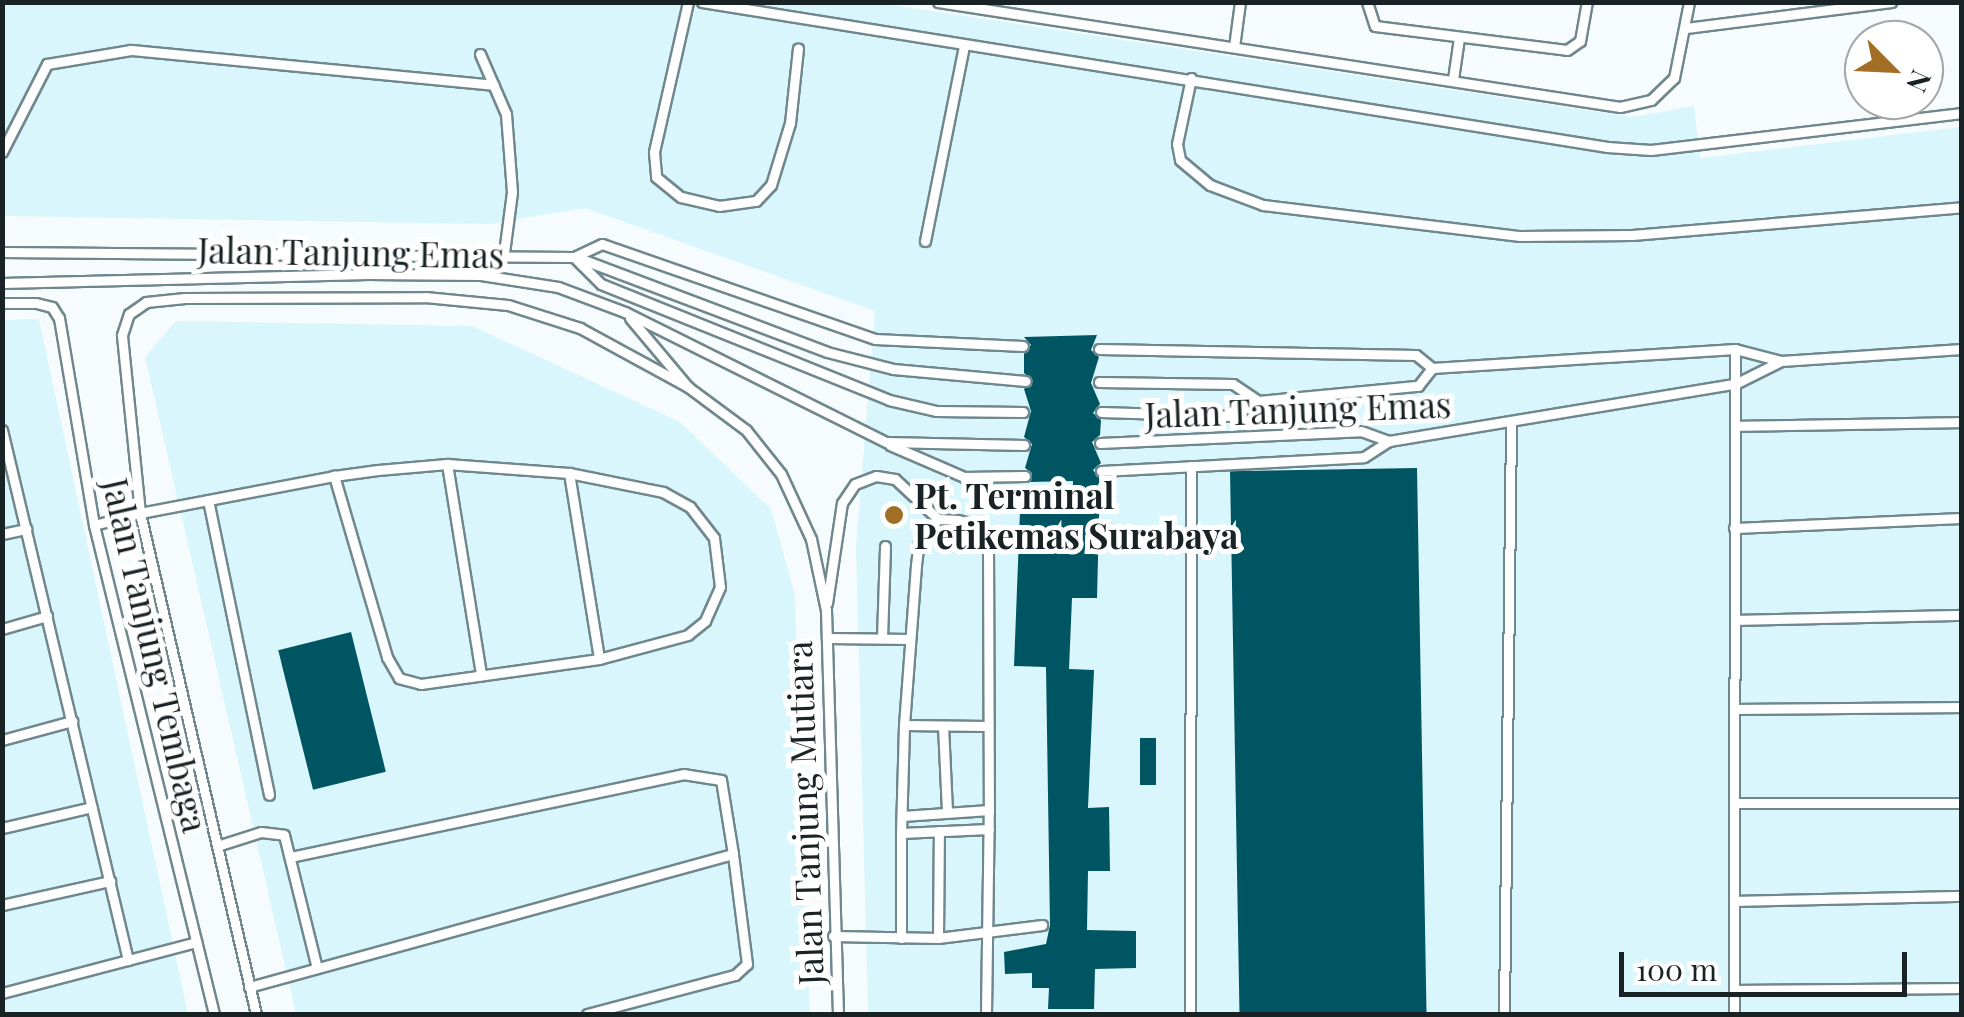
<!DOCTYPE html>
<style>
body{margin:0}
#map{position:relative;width:1964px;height:1017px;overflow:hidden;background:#f6fcfd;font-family:"Playfair Display",serif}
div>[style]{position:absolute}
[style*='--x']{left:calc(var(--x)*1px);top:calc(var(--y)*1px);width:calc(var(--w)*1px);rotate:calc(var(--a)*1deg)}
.built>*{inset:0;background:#daf6fd}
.building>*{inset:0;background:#005563;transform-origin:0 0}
.roads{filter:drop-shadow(2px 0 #70878d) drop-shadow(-2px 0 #70878d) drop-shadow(0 2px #70878d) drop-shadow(0 -2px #70878d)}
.lane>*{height:9px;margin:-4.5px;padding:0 4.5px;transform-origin:4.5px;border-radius:4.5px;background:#fff}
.dots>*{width:28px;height:28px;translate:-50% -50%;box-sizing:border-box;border:5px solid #fff;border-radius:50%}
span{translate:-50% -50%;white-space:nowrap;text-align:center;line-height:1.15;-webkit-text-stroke:10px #fff;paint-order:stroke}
.street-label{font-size:35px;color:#192224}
.poi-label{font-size:35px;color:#192224;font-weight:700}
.left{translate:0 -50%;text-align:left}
.frame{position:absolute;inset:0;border:5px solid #192224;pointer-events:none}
.north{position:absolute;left:1844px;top:20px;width:100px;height:100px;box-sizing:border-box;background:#fff;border:2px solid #a3a7a7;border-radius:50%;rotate:114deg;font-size:28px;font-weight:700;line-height:40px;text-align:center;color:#192224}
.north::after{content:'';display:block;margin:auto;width:35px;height:45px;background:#a26e25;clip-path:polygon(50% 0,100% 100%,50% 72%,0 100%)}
.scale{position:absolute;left:1619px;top:952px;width:288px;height:45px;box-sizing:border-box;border:5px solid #192224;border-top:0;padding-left:12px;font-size:30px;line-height:35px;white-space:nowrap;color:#192224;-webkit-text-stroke:8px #fff;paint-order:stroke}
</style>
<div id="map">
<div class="built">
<i style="clip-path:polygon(3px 2px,879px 3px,1632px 117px,1694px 106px,1700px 158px,1961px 127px,1961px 1014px,868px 1014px,856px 547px,875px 311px,585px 208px,489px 224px,3px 216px)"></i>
<i style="clip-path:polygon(39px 319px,188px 1014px,3px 1014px,2px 320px)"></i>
<i style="clip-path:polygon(176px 321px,472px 326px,680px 422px,771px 509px,795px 595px,810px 1014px,296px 1014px,145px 357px)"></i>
</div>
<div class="building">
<i style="clip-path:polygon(1097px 335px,1091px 350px,1099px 357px,1091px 383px,1100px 404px,1093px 413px,1101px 420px,1100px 435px,1092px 442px,1101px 463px,1093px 470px,1100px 479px,1097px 598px,1072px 598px,1069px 669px,1094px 670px,1088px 808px,1109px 807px,1110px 871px,1088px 871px,1087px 930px,1136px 931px,1136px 968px,1095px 969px,1094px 1009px,1048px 1009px,1049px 988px,1032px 988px,1032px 973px,1005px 974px,1004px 952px,1046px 944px,1050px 925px,1046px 667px,1014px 666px,1020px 511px,1072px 513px,1073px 481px,1030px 482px,1032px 473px,1025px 468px,1032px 444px,1024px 437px,1031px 411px,1024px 389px,1033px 381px,1024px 373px,1024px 354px,1031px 345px,1024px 337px)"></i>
<i style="left:1417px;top:468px;width:546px;height:187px;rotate:89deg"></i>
<i style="left:351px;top:632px;width:144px;height:75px;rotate:76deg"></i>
<i style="left:1140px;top:738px;width:16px;height:47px"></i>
</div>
<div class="roads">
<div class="lane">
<i style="--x:688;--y:2;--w:154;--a:102.8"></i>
<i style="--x:654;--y:152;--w:25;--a:85"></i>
<i style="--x:656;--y:177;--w:32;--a:39"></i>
<i style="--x:681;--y:197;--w:39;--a:13"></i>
<i style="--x:719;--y:206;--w:37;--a:-8"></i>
<i style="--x:756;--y:201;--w:22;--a:-47"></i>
<i style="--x:771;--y:185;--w:65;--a:-73"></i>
<i style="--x:790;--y:123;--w:75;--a:-83.9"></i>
<i style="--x:702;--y:2;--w:917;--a:9.1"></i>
<i style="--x:1607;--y:147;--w:44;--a:3.9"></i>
<i style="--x:1651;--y:150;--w:313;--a:-6.8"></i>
<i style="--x:938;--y:2;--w:690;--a:8.75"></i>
<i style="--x:1620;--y:107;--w:32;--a:-13"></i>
<i style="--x:1651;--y:100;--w:32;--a:-44"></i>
<i style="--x:1674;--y:78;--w:77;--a:-78.8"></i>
<i style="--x:1367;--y:2;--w:25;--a:72"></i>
<i style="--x:1375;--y:26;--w:193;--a:7.1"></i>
<i style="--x:1567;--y:50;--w:16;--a:-35"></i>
<i style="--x:1580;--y:41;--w:40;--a:-80"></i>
<i style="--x:1686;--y:28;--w:207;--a:-7.2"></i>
<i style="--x:1234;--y:47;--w:45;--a:-82.4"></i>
<i style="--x:480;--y:54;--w:65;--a:66.6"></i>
<i style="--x:506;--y:114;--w:78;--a:85.6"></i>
<i style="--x:512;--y:192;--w:62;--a:97.5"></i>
<i style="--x:1191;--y:78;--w:67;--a:102"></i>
<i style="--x:1177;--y:144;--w:16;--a:79"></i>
<i style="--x:1180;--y:160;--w:39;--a:40"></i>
<i style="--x:1210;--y:185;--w:57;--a:20.7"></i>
<i style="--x:1263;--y:205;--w:259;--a:6.9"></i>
<i style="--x:1520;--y:236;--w:112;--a:-0.5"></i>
<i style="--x:1632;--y:235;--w:331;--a:-4.8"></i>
<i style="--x:1453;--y:79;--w:41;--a:-81.7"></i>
<i style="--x:2;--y:152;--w:99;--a:-62.9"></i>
<i style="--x:47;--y:64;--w:85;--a:-9.5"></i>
<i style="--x:131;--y:50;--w:364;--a:5.5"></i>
<i style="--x:925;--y:241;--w:200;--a:-78.7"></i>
<i style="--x:2;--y:252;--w:572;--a:0.5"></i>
<i style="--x:574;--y:257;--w:38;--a:45"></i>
<i style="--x:601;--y:284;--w:310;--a:21.9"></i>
<i style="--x:889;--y:400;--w:48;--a:13.2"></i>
<i style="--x:936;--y:411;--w:87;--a:0.7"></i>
<i style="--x:574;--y:257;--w:31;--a:-25"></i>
<i style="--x:602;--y:244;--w:289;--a:19.2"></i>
<i style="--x:875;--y:339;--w:148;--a:2.7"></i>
<i style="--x:576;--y:257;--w:268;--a:20.7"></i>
<i style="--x:827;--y:352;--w:68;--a:14.4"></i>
<i style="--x:893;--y:369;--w:133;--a:5.2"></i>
<i style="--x:2;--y:283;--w:366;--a:-1.4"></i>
<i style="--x:368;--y:274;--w:113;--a:0.5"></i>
<i style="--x:481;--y:275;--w:78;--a:8.9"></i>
<i style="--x:558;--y:287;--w:72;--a:20.5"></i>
<i style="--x:625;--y:312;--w:292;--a:26.5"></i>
<i style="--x:886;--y:442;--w:138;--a:1.2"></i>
<i style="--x:2;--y:303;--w:34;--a:0"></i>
<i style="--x:36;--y:303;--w:16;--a:14"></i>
<i style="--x:52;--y:307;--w:13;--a:58"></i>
<i style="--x:59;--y:318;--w:210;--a:80.4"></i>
<i style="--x:94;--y:525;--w:504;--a:76.21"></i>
<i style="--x:630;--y:318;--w:90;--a:50"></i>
<i style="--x:688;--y:387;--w:72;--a:36.6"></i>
<i style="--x:746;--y:430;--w:56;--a:51.5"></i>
<i style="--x:781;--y:474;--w:72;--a:65.2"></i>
<i style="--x:811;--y:539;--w:73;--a:78.1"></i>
<i style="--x:826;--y:610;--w:404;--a:88.3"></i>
<i style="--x:1099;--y:349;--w:317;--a:1.1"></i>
<i style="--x:1416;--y:355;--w:21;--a:39"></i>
<i style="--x:1432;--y:368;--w:304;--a:-3.6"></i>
<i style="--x:1735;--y:349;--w:48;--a:14.6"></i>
<i style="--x:1781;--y:361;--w:181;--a:-3.8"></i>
<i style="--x:1099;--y:382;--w:134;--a:0.9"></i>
<i style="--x:1233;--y:384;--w:30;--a:34"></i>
<i style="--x:1258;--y:401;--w:161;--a:-5.4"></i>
<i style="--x:1418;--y:386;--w:23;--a:-52"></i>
<i style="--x:1101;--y:412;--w:130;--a:1.8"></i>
<i style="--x:1231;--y:416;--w:31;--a:-29"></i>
<i style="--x:1735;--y:426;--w:227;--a:-1"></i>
<i style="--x:2;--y:430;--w:545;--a:76.63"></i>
<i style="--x:1100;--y:443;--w:261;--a:-2.6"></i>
<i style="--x:1361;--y:431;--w:30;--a:20"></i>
<i style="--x:1389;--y:441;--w:351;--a:-9.4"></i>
<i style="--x:1735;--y:384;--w:51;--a:-26.6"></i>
<i style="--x:890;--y:445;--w:81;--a:23.4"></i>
<i style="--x:964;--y:477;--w:61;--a:-0.9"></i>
<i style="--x:447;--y:464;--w:214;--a:80.8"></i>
<i style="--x:1101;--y:471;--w:263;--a:-3"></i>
<i style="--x:1364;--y:457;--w:30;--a:-33"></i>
<i style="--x:569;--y:473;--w:188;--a:80.8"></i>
<i style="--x:208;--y:500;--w:301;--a:78.3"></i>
<i style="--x:94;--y:525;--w:48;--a:-14.6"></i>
<i style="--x:140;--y:513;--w:197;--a:-10.8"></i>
<i style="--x:334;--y:476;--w:44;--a:-7.8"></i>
<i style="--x:378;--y:470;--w:69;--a:-5"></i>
<i style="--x:447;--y:464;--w:122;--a:4.2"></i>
<i style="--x:569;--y:473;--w:96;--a:11.4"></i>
<i style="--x:663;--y:492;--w:31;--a:29"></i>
<i style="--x:690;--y:507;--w:39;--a:52"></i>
<i style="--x:714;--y:538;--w:49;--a:83"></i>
<i style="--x:720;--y:587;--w:37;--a:114"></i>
<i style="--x:705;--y:621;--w:22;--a:141"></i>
<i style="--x:688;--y:635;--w:92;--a:164.9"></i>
<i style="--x:599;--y:659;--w:180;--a:172"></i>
<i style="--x:421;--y:684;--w:23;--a:-165"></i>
<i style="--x:399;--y:678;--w:24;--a:-120"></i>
<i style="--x:387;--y:657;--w:189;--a:-106.3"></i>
<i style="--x:1734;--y:528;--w:228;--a:-2.5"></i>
<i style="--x:2;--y:534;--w:25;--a:-12"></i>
<i style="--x:827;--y:603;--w:101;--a:-81.5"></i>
<i style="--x:842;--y:503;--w:23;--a:-56"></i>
<i style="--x:855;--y:484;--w:22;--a:-21"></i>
<i style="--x:876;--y:476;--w:19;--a:9"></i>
<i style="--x:895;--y:479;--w:59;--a:42.9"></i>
<i style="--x:1737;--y:620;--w:225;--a:-1.3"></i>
<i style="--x:2;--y:629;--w:47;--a:-16.1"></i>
<i style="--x:828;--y:638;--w:82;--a:0.7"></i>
<i style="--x:882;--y:638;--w:92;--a:-88.1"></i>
<i style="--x:1736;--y:709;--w:226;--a:-0.5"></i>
<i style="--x:904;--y:725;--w:82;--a:0.7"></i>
<i style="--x:943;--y:726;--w:86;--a:87.3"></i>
<i style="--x:2;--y:740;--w:73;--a:-15.2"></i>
<i style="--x:1739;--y:803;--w:223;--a:0"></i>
<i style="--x:2;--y:828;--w:92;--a:-13.1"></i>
<i style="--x:901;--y:833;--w:88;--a:-2.6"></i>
<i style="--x:217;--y:846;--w:46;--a:-17.7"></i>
<i style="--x:261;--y:832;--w:23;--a:7"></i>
<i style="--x:284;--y:835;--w:137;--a:76.1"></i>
<i style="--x:1736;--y:901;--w:226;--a:-1.3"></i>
<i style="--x:2;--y:905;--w:111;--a:-12.5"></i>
<i style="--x:833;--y:936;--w:105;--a:1.1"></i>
<i style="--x:938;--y:938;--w:105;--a:-7.1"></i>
<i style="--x:901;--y:938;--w:105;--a:-90"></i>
<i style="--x:901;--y:833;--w:108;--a:-88.4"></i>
<i style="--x:904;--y:725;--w:160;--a:-85.7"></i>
<i style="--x:916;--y:565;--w:24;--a:-83"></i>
<i style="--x:919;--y:541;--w:29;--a:-49"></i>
<i style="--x:938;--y:519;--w:20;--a:3"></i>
<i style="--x:958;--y:520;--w:20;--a:15"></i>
<i style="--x:977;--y:525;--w:21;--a:59"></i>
<i style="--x:988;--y:543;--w:267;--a:89.8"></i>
<i style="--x:989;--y:810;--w:87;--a:176.1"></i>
<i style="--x:938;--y:938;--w:107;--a:-89.5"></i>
<i style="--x:249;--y:987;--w:502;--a:-15.37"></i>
<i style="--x:733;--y:854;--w:75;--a:-99.2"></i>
<i style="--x:721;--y:780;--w:37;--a:-171"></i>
<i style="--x:684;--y:774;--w:403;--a:168.1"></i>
<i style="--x:1735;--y:990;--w:227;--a:-0.5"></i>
<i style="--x:2;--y:993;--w:201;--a:-14.7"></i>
<i style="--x:256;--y:1014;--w:514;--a:-103.04"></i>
<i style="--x:140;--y:513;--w:179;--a:-95.8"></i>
<i style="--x:122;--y:335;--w:22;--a:-72"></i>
<i style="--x:129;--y:314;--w:21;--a:-35"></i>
<i style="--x:146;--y:302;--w:39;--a:-6"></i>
<i style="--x:185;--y:298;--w:240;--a:-0.2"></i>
<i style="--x:425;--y:297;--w:83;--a:5.5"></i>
<i style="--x:508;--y:305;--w:76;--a:17.7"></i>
<i style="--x:580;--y:328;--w:123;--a:28.6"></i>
<i style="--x:587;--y:1014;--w:153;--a:-14.8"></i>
<i style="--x:735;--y:975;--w:16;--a:-43"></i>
<i style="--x:747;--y:964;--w:111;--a:-97.3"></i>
<i style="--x:986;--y:1014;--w:204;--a:-89.2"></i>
<i style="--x:1190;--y:1014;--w:548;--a:-89.9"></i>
<i style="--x:1504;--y:1014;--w:588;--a:-89.32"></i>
<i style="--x:1734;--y:1014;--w:665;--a:-89.91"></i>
</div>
</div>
<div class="dots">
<i style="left:894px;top:515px;background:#a26e25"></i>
</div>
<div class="street-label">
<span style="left:351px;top:252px;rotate:1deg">Jalan Tanjung Emas</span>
<span style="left:1298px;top:409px;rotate:-2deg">Jalan Tanjung Emas</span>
<span style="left:156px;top:655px;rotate:77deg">Jalan Tanjung Tembaga</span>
<span style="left:804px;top:813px;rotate:-92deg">Jalan Tanjung Mutiara</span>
</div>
<div class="poi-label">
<span class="left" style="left:914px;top:515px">Pt. Terminal<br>Petikemas Surabaya</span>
</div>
<div class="frame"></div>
<div class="north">N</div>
<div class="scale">100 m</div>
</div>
